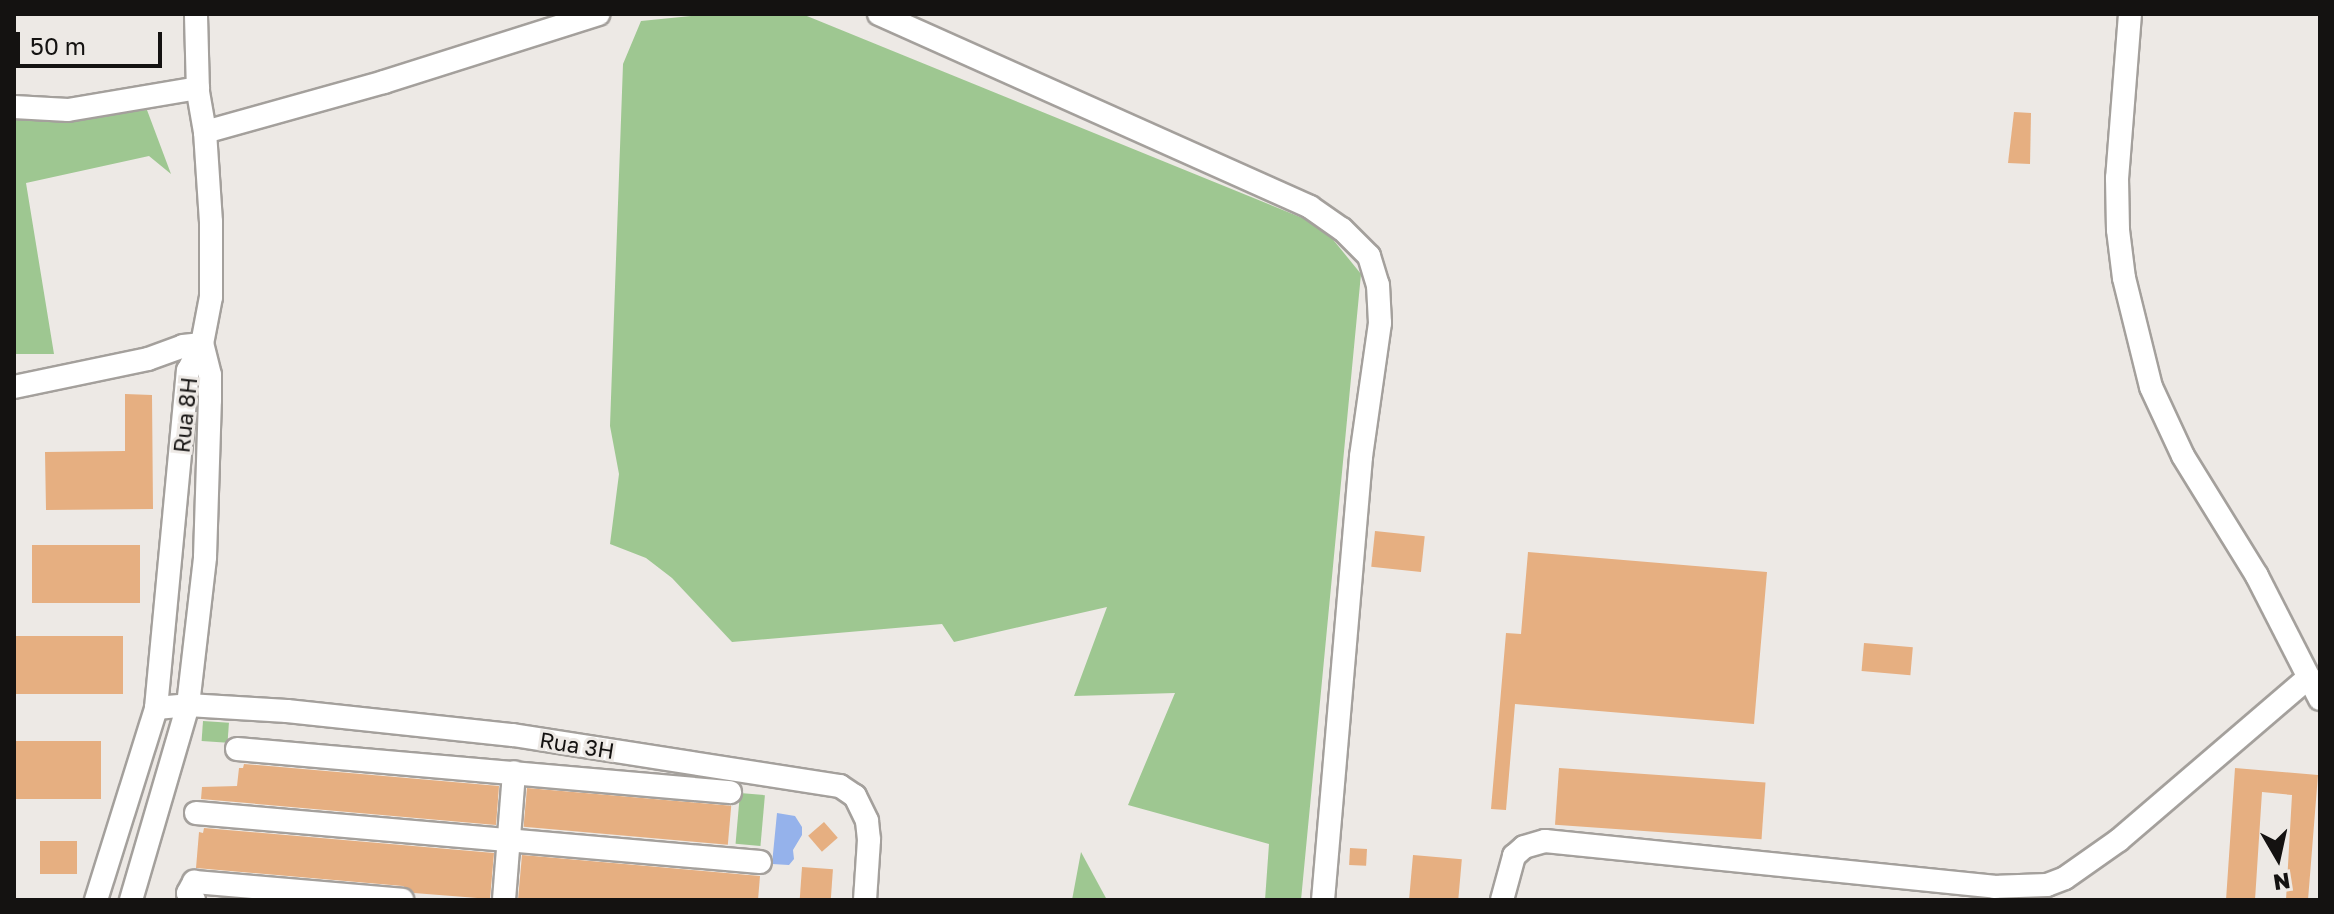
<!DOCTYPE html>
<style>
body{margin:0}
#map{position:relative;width:2334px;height:914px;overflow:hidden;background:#ede9e5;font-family:"Golos Text",sans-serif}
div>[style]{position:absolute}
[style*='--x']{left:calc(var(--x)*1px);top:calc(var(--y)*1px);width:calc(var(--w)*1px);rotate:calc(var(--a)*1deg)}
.green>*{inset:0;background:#9ec791;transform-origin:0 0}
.water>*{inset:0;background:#95b2eb}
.building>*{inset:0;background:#e6af81;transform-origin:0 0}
.roads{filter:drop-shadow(2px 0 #a4a09c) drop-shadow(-2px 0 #a4a09c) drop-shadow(0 2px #a4a09c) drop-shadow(0 -2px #a4a09c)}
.minor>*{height:22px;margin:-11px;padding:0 11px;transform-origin:11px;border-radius:11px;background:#fff}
span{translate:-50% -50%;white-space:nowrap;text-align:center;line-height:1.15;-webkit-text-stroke:6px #ede9e5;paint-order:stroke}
.street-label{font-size:22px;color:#141211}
.frame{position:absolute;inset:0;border:16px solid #141211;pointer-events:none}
.north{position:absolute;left:2238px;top:818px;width:80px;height:80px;-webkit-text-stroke:6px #ede9e5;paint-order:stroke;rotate:171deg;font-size:22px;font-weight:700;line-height:32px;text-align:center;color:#141211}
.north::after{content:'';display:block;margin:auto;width:28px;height:36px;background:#141211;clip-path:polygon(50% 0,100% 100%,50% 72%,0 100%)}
.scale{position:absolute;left:16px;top:32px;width:146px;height:36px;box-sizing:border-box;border:4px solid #141211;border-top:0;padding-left:10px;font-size:24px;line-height:28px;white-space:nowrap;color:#141211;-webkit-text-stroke:6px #ede9e5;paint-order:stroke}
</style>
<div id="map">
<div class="green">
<i style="clip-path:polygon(711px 14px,802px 14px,1322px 226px,1361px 274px,1301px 900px,1265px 900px,1269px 844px,1128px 805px,1175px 693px,1074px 696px,1107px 607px,954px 642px,942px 624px,732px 642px,672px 578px,646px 558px,610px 544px,619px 474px,610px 426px,623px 64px,641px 21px)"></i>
<i style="clip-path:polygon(147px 110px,171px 174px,149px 156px,26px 183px,54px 354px,14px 354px,14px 120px)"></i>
<i style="left:203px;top:721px;width:26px;height:20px;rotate:4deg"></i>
<i style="left:740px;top:793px;width:25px;height:51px;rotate:5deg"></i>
<i style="clip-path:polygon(1081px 852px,1107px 900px,1072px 900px)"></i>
</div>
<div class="water">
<i style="clip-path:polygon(777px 813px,795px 816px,802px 827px,802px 835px,793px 850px,794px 859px,789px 865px,772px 864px)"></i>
</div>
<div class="building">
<i style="clip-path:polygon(2014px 112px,2031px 113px,2030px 164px,2008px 163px)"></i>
<i style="clip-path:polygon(125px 394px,152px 395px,153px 509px,46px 510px,45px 452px,125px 451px)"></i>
<i style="left:1375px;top:531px;width:50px;height:36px;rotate:6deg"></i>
<i style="left:140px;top:545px;width:58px;height:108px;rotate:90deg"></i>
<i style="clip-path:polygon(1528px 552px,1767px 572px,1754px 724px,1515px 704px,1506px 810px,1491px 809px,1506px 633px,1521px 634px)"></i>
<i style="left:123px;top:636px;width:58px;height:107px;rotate:90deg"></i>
<i style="left:1864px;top:643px;width:49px;height:28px;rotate:5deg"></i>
<i style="left:101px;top:741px;width:58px;height:87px;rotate:90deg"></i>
<i style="clip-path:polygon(244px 764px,499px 786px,496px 825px,201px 799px,202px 787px,237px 786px,239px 768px,243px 768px)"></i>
<i style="left:1559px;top:768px;width:207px;height:57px;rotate:4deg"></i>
<i style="clip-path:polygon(2235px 768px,2318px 775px,2308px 900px,2286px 900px,2292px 795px,2262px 792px,2255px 900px,2226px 900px)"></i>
<i style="left:527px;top:788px;width:205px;height:39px;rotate:5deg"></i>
<i style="left:824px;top:822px;width:21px;height:21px;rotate:49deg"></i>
<i style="clip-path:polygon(204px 828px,494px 853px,490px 899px,414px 893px,403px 886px,196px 868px,199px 832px,203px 833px)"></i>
<i style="left:40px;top:841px;width:37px;height:33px"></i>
<i style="left:1350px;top:848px;width:17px;height:17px;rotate:3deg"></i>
<i style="clip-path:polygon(522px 855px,760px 876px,758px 900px,518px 900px)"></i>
<i style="left:1413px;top:855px;width:49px;height:45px;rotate:5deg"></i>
<i style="left:802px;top:867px;width:31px;height:33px;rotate:4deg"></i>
</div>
<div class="roads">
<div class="minor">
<i style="--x:879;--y:14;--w:472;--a:24.1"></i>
<i style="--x:1310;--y:207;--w:39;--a:35"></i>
<i style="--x:1342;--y:229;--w:38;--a:45"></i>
<i style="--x:1369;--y:256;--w:30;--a:73"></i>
<i style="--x:1378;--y:285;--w:38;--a:87"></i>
<i style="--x:1380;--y:323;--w:135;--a:98.1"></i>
<i style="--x:1361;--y:457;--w:445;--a:94.9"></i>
<i style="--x:2130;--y:14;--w:165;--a:94.5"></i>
<i style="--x:2117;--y:178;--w:52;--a:88.9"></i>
<i style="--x:2118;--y:230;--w:48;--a:82.9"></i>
<i style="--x:2124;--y:278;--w:112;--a:76.1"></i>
<i style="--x:2151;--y:387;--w:76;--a:65.1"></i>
<i style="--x:2183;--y:456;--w:141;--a:58.3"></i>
<i style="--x:2257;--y:576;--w:138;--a:62.9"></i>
<i style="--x:14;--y:107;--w:54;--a:3.2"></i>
<i style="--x:68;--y:110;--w:132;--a:-9.6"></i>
<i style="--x:205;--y:132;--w:186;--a:-15.6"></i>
<i style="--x:384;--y:82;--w:225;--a:-17.6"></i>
<i style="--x:14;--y:387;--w:137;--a:-11.8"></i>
<i style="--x:148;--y:359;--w:37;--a:-20"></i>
<i style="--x:183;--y:346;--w:19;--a:-6"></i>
<i style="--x:156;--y:708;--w:32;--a:-5"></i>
<i style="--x:188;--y:705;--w:99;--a:3.5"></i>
<i style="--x:287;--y:711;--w:227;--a:6.1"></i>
<i style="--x:513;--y:735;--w:331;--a:8.9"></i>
<i style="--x:840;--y:786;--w:18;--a:34"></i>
<i style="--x:855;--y:796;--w:28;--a:64"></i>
<i style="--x:867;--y:821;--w:19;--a:84"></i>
<i style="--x:869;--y:840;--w:60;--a:93.8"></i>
<i style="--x:237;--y:749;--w:495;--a:5"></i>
<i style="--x:196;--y:813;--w:566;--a:4.97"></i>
<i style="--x:96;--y:900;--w:201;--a:-72.6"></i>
<i style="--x:156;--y:708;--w:339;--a:-84.6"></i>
<i style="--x:188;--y:371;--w:30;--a:-63"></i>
<i style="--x:202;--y:344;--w:48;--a:-79.2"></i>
<i style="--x:211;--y:297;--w:75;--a:-90"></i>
<i style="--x:211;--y:222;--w:90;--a:-93.8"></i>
<i style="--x:205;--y:132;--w:41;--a:-99.9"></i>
<i style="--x:198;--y:92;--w:78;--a:-91.5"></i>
<i style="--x:131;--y:900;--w:203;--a:-73.7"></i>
<i style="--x:188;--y:705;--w:149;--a:-83.4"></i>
<i style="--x:205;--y:557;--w:157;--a:-88.2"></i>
<i style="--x:210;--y:400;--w:25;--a:-90"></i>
<i style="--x:210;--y:375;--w:32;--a:-104"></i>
<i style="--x:194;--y:900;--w:9;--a:-131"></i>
<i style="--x:188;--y:893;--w:13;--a:-61"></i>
<i style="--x:194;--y:882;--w:209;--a:4.9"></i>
<i style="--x:504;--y:900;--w:128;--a:-85.5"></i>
<i style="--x:1502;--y:900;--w:46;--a:-74.7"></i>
<i style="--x:1514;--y:856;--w:13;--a:-42"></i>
<i style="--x:1524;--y:847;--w:22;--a:-16"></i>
<i style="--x:1545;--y:841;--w:451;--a:5.8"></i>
<i style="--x:1994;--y:887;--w:53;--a:-2.2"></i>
<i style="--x:2047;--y:885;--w:19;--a:-21"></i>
<i style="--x:2065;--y:878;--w:66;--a:-35.1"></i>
<i style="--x:2119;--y:840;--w:250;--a:-40.6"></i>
</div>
</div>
<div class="street-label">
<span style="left:185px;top:415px;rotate:-84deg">Rua 8H</span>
<span style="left:577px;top:745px;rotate:9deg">Rua 3H</span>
</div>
<div class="frame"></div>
<div class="north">N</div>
<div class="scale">50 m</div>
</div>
